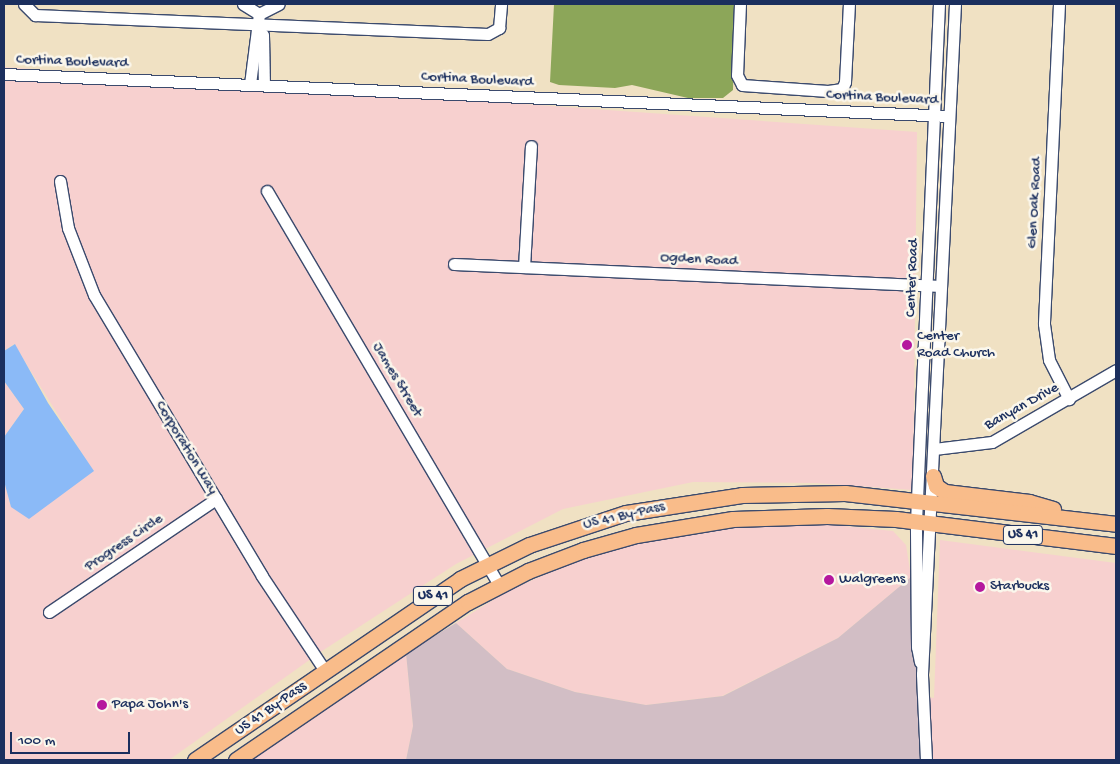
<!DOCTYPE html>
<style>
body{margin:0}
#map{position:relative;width:1120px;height:764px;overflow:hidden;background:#f0e1c3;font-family:"Gochi Hand",sans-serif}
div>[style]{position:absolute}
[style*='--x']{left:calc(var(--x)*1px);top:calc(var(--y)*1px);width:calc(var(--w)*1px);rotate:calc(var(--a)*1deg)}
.built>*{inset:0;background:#f7d0cf}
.industrial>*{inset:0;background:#d2bec5}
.forest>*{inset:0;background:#8ca659}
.water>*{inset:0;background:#8bbaf7}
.roads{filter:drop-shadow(1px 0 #3b4a6d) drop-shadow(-1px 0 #3b4a6d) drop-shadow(0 1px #3b4a6d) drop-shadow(0 -1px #3b4a6d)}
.minor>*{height:11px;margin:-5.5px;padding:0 5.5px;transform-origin:5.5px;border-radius:5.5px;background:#fff}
.major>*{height:15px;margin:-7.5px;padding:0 7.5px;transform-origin:7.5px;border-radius:7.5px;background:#f9bc8a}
.dots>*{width:14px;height:14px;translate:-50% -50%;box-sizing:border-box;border:2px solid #fbf7ec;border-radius:50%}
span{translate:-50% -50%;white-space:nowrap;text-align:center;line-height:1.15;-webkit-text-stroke:5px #fbf7ec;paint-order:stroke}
.shield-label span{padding:1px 4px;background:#fbf7ec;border:1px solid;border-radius:4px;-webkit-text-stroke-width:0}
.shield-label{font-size:14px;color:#1b2f5e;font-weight:700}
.street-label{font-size:15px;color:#1b2f5e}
.poi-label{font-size:15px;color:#1b2f5e}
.left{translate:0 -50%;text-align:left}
.frame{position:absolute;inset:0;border:5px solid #1b2f5e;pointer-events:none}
.scale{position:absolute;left:10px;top:732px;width:120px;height:22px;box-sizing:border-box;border:2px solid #1b2f5e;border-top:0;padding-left:6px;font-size:15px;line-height:18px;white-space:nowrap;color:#1b2f5e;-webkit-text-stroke:4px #fbf7ec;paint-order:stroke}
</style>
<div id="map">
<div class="built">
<i style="clip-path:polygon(4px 67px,917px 132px,913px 490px,815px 483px,693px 482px,563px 509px,456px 564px,322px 651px,169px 760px,4px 760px,4px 481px,11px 507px,93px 471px,14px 344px,4px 351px)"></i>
<i style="clip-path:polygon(4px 381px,24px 409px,4px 437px)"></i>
<i style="clip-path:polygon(824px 524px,893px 531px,906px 545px,911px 577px,838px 638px,722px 696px,646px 705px,575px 692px,507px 669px,456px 623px,506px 592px,605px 548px,727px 527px)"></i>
<i style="clip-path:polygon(940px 540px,1116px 563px,1116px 760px,931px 760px,927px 697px,934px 698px)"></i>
<i style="clip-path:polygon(406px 653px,413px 726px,406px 760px,249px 760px)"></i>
</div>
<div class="industrial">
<i style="clip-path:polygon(911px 577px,912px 647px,918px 674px,922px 760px,406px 760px,413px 726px,406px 653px,456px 623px,507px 669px,575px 692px,646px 705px,723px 696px,838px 638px)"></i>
</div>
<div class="forest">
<i style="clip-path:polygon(554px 4px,735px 4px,733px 90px,723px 98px,688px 98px,632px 85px,615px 88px,559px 85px,550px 82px)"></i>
</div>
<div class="water">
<i style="clip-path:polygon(15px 344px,48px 403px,94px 471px,29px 519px,11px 507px,4px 481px,4px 437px,24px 409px,4px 381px,4px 351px)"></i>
</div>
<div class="roads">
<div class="minor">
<i style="--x:24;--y:4;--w:16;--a:45"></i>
<i style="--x:35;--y:15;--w:453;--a:2.4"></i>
<i style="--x:488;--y:34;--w:13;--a:-29"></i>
<i style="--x:499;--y:28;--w:24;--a:-85"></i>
<i style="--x:243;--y:4;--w:19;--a:32"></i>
<i style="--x:740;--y:4;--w:71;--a:92.4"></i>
<i style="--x:737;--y:75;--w:11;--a:63"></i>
<i style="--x:742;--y:85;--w:86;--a:4"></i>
<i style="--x:828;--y:91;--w:14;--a:-8"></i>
<i style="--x:842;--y:89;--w:8;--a:-67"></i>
<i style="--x:845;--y:82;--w:78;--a:-87.1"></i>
<i style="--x:1059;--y:4;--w:320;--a:92.7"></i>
<i style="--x:1044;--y:324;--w:36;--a:82"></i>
<i style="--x:1049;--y:360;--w:44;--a:62.9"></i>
<i style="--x:259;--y:14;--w:22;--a:-27"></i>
<i style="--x:259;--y:30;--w:6;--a:51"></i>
<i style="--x:263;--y:35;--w:50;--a:88.9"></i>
<i style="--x:4;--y:74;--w:946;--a:2.54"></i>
<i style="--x:250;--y:84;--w:71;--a:-82.7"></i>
<i style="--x:60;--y:181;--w:48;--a:80.3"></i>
<i style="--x:68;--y:228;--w:72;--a:68.8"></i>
<i style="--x:94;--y:295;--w:327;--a:59.1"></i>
<i style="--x:262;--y:576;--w:114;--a:56.4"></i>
<i style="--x:267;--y:191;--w:457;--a:59.5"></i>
<i style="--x:454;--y:264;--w:482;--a:2.6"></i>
<i style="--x:524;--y:267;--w:121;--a:-86.7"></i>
<i style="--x:934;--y:449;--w:58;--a:-6.9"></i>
<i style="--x:992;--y:442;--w:143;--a:-30.1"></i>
<i style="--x:49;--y:612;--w:202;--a:-34.1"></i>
<i style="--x:920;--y:662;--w:15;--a:-101"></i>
<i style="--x:917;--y:647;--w:125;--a:-90.5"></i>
<i style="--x:916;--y:522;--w:519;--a:-87.46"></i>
<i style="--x:926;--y:760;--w:86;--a:-92.7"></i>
<i style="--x:922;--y:674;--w:671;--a:-87.18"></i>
</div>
<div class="major">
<i style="--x:933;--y:476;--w:10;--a:73"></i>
<i style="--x:936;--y:486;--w:11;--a:34"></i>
<i style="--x:945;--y:492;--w:85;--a:6.8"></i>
<i style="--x:1029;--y:502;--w:25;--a:16"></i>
<i style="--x:195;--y:760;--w:321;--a:-34.3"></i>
<i style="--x:460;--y:579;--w:77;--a:-26.2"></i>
<i style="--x:529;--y:545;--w:102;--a:-18.3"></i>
<i style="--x:626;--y:513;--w:117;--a:-8.8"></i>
<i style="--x:742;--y:495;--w:103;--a:-1.1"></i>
<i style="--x:845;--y:493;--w:273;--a:6.5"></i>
<i style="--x:236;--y:760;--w:281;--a:-34.3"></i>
<i style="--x:468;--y:602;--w:68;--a:-27.3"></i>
<i style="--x:528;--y:571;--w:59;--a:-20.9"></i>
<i style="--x:583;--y:550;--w:55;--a:-15.8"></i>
<i style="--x:636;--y:535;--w:98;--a:-9.4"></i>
<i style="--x:733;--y:519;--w:94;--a:-1.8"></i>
<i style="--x:827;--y:516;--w:69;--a:2.5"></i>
<i style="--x:896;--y:519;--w:222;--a:7"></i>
</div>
</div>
<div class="dots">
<i style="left:907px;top:345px;background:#b5179e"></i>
<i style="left:829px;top:580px;background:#b5179e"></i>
<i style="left:980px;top:587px;background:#b5179e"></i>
<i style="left:102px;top:705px;background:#b5179e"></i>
</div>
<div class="shield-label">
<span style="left:1023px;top:535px">US 41</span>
<span style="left:433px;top:596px">US 41</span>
</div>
<div class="street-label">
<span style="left:72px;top:62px;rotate:2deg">Cortina Boulevard</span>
<span style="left:477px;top:80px;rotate:3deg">Cortina Boulevard</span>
<span style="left:882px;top:98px;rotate:3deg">Cortina Boulevard</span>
<span style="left:1035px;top:203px;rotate:-87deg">Glen Oak Road</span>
<span style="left:699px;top:260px;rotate:3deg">Ogden Road</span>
<span style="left:913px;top:278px;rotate:-88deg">Center Road</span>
<span style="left:397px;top:380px;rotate:59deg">James Street</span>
<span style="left:1022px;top:407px;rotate:-29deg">Banyan Drive</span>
<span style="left:186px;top:448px;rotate:59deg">Corporation Way</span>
<span style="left:624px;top:516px;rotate:-13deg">US 41 By-Pass</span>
<span style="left:124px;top:543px;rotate:-34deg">Progress Circle</span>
<span style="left:271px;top:709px;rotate:-35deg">US 41 By-Pass</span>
</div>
<div class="poi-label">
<span class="left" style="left:917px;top:345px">Center<br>Road Church</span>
<span class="left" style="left:839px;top:580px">Walgreens</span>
<span class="left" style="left:990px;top:587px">Starbucks</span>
<span class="left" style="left:112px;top:705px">Papa John's</span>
</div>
<div class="frame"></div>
<div class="scale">100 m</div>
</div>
